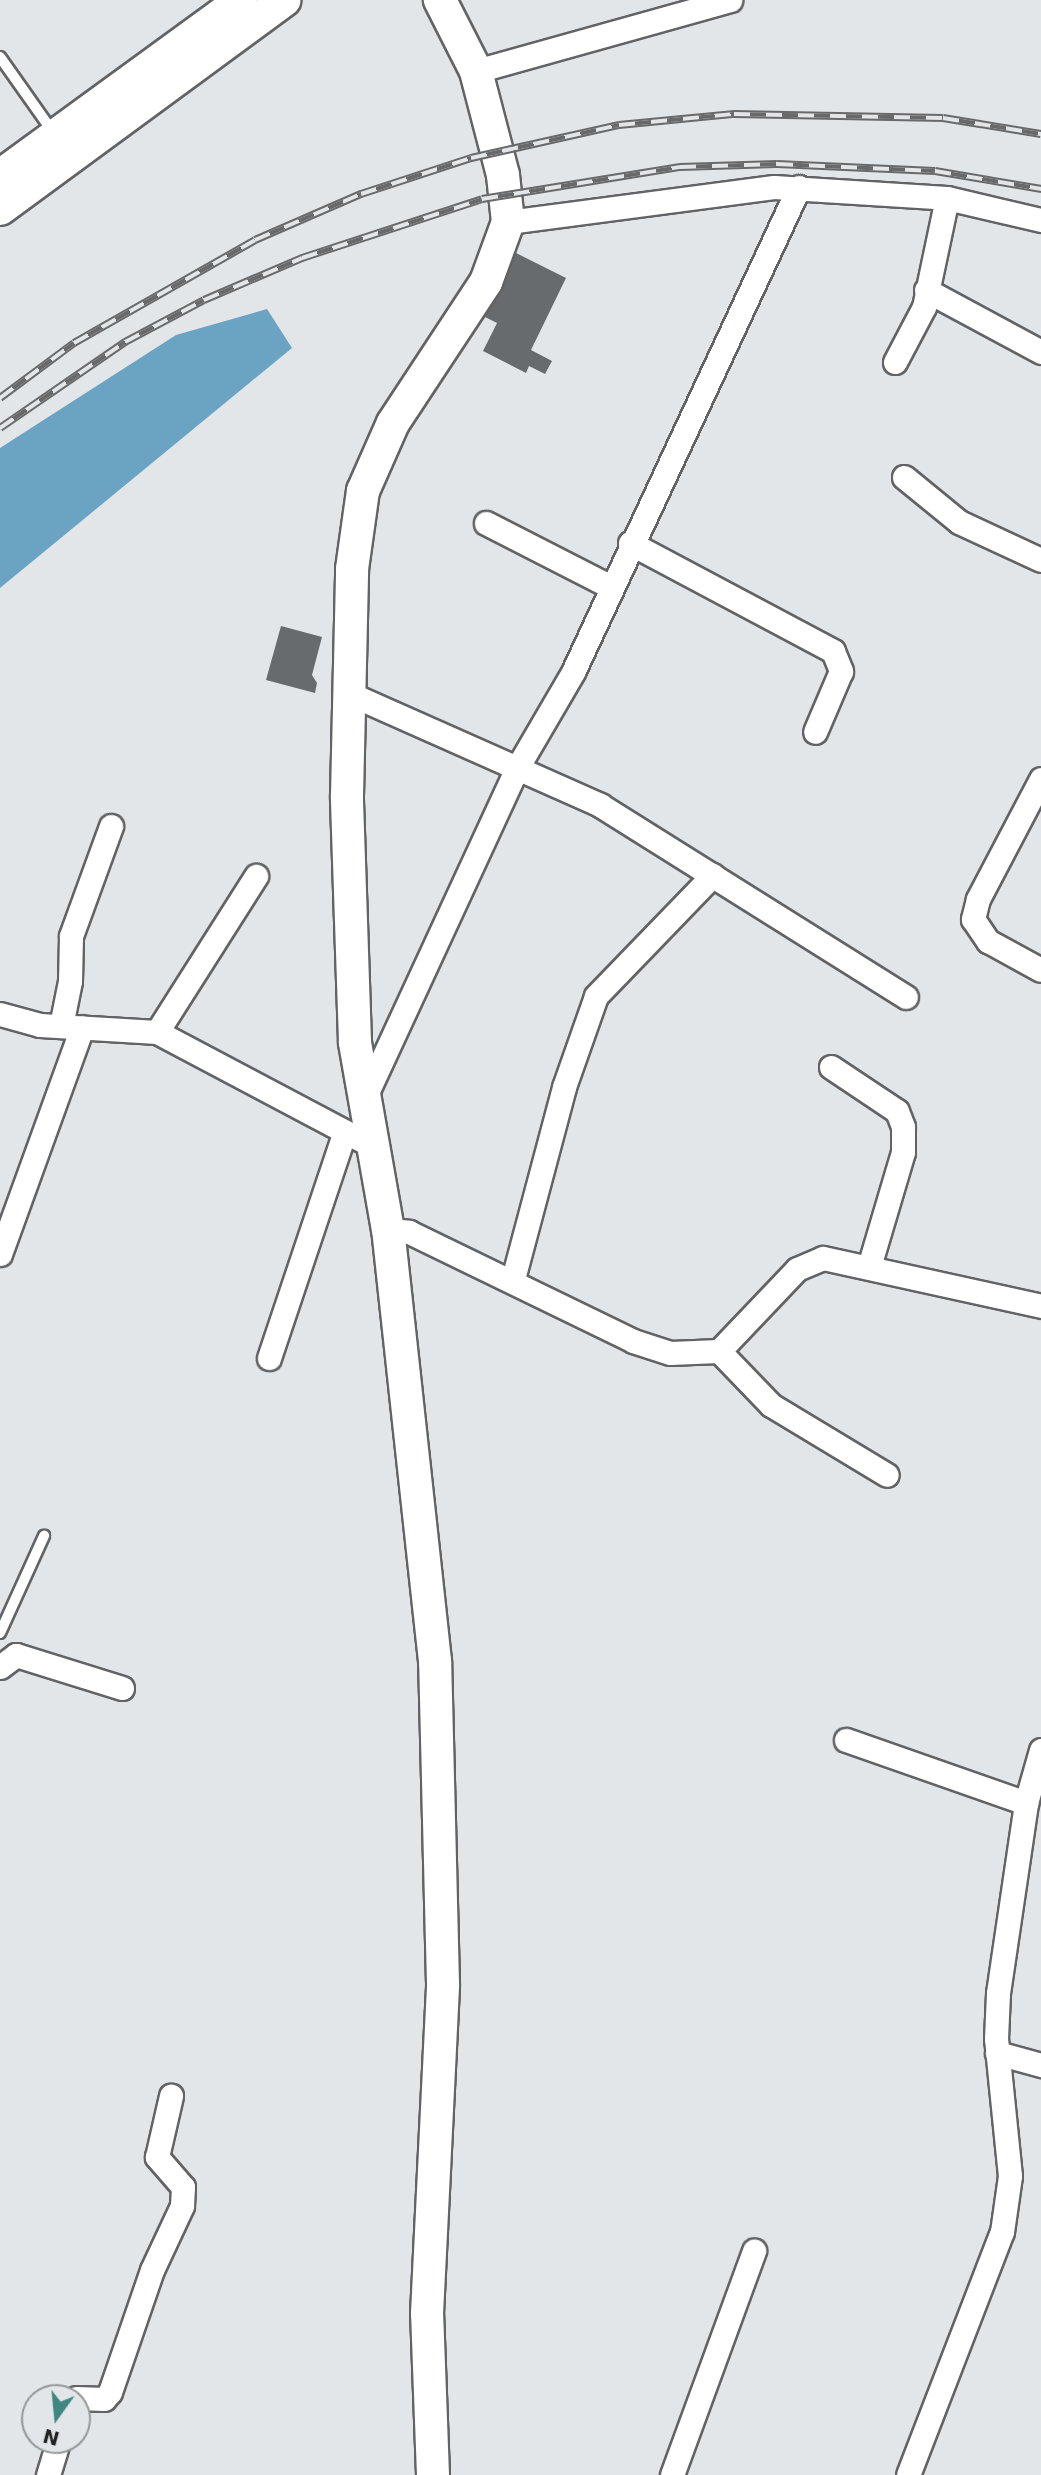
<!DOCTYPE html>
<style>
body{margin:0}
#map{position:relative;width:1041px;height:2475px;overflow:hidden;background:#e3e6e8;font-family:"DejaVu Sans",sans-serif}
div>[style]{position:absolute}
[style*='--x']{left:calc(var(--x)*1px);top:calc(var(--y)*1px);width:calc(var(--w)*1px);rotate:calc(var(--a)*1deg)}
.water>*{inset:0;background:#6ba3c3}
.building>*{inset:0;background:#686b6d}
.roads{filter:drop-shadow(2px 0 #616365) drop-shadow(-2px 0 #616365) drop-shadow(0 2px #616365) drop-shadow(0 -2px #616365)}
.lane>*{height:10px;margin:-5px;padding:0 5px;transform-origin:5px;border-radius:5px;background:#fff}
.street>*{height:23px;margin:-11.5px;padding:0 11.5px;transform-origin:11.5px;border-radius:11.5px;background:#fff}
.secondary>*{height:32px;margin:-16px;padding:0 16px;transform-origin:16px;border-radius:16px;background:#fff}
.rail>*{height:8px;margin-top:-4px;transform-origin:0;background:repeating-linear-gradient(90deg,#e3e6e8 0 16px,#68696b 0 32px);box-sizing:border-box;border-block:2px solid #68696b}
span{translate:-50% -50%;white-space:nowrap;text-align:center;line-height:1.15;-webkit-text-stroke:7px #e3e6e8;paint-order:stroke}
.north{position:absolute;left:21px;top:2384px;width:70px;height:70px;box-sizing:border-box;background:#e3e6e8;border:2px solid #959899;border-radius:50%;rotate:195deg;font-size:19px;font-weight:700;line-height:28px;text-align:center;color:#212223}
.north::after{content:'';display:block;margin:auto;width:24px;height:32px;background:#408782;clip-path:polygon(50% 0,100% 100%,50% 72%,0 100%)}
</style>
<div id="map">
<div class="water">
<i style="clip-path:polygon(267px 309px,292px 348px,0 588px,0 448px,176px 335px)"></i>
</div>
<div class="building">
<i style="clip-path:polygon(516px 253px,566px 278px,531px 350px,552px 361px,545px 374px,529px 366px,526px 373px,483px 351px,497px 323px,485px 317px)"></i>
<i style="clip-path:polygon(281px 626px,322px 637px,312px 675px,317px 683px,315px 693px,266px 680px)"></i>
</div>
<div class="roads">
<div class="lane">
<i style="--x:0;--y:57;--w:92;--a:54.8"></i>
<i style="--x:0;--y:1633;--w:107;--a:-65.6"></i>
</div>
<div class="street">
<i style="--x:476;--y:71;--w:264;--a:-15.6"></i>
<i style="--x:508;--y:222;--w:268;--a:-7.5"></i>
<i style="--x:774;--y:187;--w:173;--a:3.6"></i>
<i style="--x:947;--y:198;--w:97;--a:13.2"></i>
<i style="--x:926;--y:290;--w:131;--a:28.3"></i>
<i style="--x:895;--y:362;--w:62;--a:-62.2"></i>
<i style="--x:924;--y:307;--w:111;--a:-78.1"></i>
<i style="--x:904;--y:477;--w:71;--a:39.3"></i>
<i style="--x:959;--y:522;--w:90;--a:24.9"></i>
<i style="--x:486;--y:523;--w:140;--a:27.1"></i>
<i style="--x:630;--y:543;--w:230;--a:28"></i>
<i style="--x:833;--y:651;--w:22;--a:68"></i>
<i style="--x:841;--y:671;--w:66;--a:113.1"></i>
<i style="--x:350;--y:694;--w:274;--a:23.9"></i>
<i style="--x:600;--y:805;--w:361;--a:32.1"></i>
<i style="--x:1041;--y:779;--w:136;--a:117.7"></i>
<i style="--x:978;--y:899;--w:21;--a:104"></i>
<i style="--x:973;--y:919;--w:27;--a:56"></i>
<i style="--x:988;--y:941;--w:60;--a:28.7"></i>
<i style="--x:0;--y:1014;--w:41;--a:15.4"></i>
<i style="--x:40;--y:1025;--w:117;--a:3.4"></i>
<i style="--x:157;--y:1032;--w:241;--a:27.9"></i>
<i style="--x:61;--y:1026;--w:46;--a:-78.7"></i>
<i style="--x:70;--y:981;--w:45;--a:-88.7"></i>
<i style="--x:71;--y:936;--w:117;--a:-70"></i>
<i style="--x:157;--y:1032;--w:185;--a:-57.6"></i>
<i style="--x:831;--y:1067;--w:79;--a:33.7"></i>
<i style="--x:897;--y:1111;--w:17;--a:69"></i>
<i style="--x:903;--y:1127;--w:25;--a:90"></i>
<i style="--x:903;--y:1152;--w:120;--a:106.5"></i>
<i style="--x:365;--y:1097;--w:362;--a:-65.2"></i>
<i style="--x:517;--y:768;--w:111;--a:-59.7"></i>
<i style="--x:573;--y:672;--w:535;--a:-65.02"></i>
<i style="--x:388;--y:1230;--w:21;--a:5"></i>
<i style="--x:409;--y:1232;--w:249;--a:25.9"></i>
<i style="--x:633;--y:1341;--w:39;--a:18"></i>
<i style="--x:670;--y:1353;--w:49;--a:-2.3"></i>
<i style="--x:719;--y:1351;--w:113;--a:-46.4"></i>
<i style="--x:797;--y:1269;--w:28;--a:-23"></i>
<i style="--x:823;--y:1258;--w:223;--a:12.4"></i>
<i style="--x:0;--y:1254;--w:241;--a:-70.1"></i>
<i style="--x:513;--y:1279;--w:199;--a:-75.1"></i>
<i style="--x:564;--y:1087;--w:96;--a:-70.6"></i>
<i style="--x:596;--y:996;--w:168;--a:-46"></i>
<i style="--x:719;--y:1351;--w:75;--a:46.1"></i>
<i style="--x:771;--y:1405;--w:135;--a:31.1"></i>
<i style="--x:269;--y:1358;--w:236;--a:-71.5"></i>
<i style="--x:0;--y:1667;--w:20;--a:-37"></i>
<i style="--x:16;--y:1655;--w:111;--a:17.3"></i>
<i style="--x:846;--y:1740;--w:191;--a:19.3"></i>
<i style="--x:997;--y:2053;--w:46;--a:15.3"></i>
<i style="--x:76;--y:2398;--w:28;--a:2"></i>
<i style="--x:104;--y:2399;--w:9;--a:-49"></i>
<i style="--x:110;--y:2392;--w:129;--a:-71"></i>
<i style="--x:152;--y:2270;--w:71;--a:-64.9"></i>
<i style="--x:182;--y:2206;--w:19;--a:-87"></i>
<i style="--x:183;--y:2187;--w:40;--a:-131"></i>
<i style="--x:157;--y:2157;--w:63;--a:-77.1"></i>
<i style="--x:48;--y:2475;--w:37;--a:-73"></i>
<i style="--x:672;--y:2475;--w:239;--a:-69.9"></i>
<i style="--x:908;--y:2475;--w:261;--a:-68.9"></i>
<i style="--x:1002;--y:2232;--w:57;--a:-81.9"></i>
<i style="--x:1010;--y:2176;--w:138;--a:-95.8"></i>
<i style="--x:996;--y:2039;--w:46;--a:-87.5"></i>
<i style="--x:998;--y:1993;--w:192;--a:-81.6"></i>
<i style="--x:1026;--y:1803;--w:55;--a:-74.2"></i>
</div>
<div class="secondary">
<i style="--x:0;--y:176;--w:298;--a:-36.1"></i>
<i style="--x:0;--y:209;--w:353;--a:-36.3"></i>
<i style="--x:433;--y:2475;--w:161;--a:-92.1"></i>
<i style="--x:427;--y:2314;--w:330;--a:-87.2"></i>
<i style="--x:443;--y:1984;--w:323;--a:-91.4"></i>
<i style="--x:435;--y:1661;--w:434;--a:-96.2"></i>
<i style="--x:388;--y:1230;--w:191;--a:-100"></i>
<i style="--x:355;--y:1042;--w:246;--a:-91.9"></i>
<i style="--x:347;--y:796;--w:227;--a:-88.7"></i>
<i style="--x:352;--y:569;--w:79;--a:-82"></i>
<i style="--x:363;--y:491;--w:74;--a:-66.2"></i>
<i style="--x:393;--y:423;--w:169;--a:-56.6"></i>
<i style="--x:486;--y:282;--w:64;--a:-69.9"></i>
<i style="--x:508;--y:222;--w:47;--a:-96.1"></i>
<i style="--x:503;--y:175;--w:107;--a:-104.6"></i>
<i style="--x:476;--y:71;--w:80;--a:-116.9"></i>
</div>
</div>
<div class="rail">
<i style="--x:0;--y:398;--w:92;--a:-36.6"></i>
<i style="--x:74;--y:343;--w:208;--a:-29.6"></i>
<i style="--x:255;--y:240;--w:116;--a:-23.5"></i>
<i style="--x:361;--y:194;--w:116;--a:-18.1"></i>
<i style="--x:471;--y:158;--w:152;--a:-12.6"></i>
<i style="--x:619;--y:125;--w:116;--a:-5.5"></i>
<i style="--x:734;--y:114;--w:209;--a:1.1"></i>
<i style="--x:943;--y:118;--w:99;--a:9.3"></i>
<i style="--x:0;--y:428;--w:152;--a:-34.5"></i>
<i style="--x:125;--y:342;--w:89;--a:-28"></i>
<i style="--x:204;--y:300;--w:107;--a:-23.2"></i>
<i style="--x:302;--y:258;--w:189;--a:-18.1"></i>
<i style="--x:482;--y:199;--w:201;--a:-9.2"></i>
<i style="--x:680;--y:167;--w:97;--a:-1.8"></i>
<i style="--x:777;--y:164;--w:158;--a:2.5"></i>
<i style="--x:935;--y:171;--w:108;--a:9.6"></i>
</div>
<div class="north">N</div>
</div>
